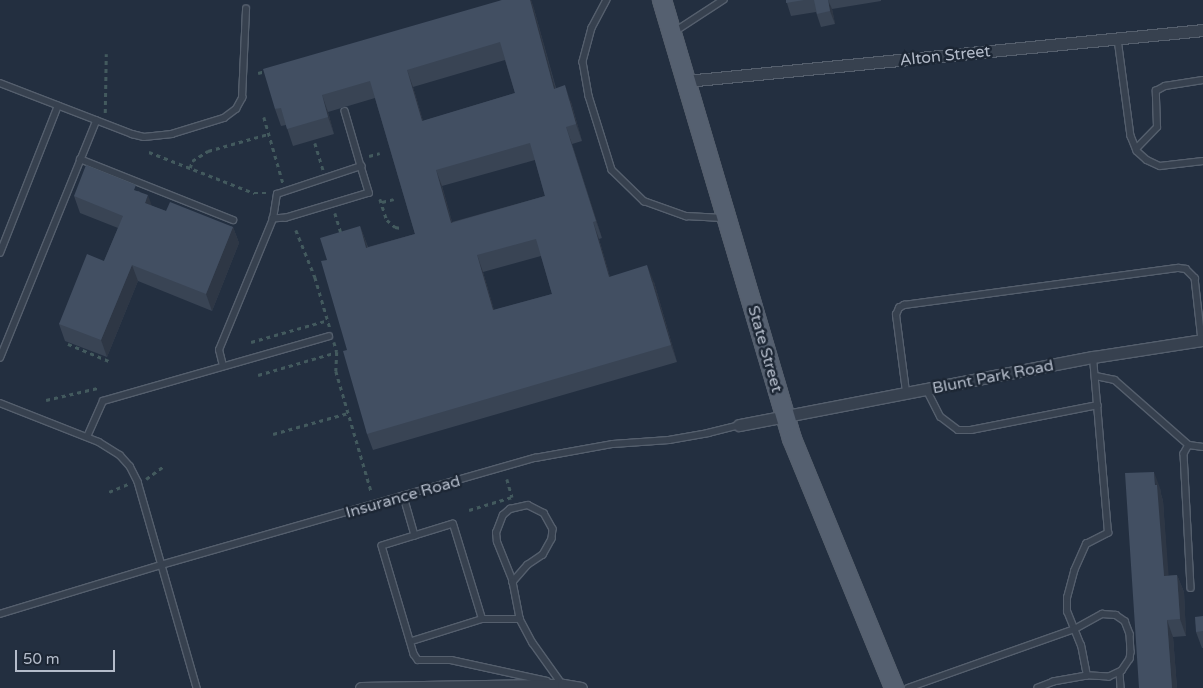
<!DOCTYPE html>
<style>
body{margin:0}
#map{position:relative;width:1203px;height:688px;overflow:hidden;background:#232f40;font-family:"Varela Round",sans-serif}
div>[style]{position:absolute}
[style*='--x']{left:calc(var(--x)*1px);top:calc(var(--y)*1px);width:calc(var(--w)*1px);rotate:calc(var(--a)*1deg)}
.path>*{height:2.5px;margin-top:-1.25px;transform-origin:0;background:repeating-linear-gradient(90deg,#435a5e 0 4px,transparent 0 8px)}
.roads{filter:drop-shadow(1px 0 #555f6d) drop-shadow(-1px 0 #555f6d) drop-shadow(0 1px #555f6d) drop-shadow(0 -1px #555f6d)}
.lane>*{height:5.5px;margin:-2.75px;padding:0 2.75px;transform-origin:2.75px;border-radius:2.75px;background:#37414f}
.street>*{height:11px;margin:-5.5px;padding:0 5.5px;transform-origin:5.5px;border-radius:5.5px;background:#37414f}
.primary>*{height:18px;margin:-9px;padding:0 9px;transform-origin:9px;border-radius:9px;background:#556070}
.wall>*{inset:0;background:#394454}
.shaded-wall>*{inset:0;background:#2e3745}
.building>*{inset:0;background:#424f62}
span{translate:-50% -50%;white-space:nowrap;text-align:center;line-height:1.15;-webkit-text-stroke:5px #1c2634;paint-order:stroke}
.street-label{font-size:16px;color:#b4bcca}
.scale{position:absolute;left:15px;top:650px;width:100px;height:22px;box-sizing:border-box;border:2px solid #b4bcca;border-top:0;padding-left:6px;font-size:15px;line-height:18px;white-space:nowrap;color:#b4bcca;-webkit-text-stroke:4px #1c2634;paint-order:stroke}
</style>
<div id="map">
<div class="path">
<i style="--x:258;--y:73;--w:8;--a:-14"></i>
<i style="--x:105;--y:113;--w:59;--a:-89"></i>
<i style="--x:264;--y:117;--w:69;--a:73.9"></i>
<i style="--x:315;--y:143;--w:28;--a:73"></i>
<i style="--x:149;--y:152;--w:113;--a:21.3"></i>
<i style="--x:254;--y:193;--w:14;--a:0"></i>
<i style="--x:369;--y:156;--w:11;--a:-15"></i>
<i style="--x:190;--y:168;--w:7;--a:-74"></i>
<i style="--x:192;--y:161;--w:19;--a:-32"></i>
<i style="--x:208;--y:151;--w:62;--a:-15.8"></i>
<i style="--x:380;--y:199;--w:22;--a:72"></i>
<i style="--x:387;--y:220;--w:11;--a:41"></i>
<i style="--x:395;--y:227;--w:6;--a:9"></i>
<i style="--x:382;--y:202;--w:12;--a:-14"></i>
<i style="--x:335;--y:213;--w:21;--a:73"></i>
<i style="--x:296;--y:230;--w:51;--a:68"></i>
<i style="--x:315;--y:277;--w:53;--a:73.6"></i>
<i style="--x:251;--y:342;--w:80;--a:-15.9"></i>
<i style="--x:334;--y:342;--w:10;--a:73"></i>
<i style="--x:337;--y:352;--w:19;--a:93"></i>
<i style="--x:336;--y:371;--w:125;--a:73.7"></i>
<i style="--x:68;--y:344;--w:44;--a:22.5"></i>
<i style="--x:258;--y:375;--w:82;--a:-16.2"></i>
<i style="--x:46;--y:400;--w:53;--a:-13"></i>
<i style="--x:273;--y:434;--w:78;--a:-15.6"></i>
<i style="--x:146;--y:479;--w:22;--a:-36"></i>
<i style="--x:507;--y:479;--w:19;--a:74"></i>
<i style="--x:109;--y:492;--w:21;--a:-23"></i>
<i style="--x:469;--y:510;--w:45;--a:-16.8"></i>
</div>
<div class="roads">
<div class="lane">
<i style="--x:607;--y:0;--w:32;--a:118"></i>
<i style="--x:592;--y:28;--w:35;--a:105"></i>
<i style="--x:583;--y:62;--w:35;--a:80"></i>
<i style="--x:589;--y:96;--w:77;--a:72.7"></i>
<i style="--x:612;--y:170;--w:45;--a:44.1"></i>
<i style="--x:644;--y:201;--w:45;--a:19.7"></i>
<i style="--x:686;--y:216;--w:37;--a:3"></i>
<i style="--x:674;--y:32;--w:59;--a:-33.1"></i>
<i style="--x:1118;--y:39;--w:98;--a:82.4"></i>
<i style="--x:1131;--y:136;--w:16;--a:68"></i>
<i style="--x:1137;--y:151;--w:13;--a:42"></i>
<i style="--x:1147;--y:160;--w:14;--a:25"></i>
<i style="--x:1160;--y:166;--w:43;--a:-6.6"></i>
<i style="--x:0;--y:83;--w:142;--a:21.1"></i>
<i style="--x:132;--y:134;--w:12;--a:14"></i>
<i style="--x:144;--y:137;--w:28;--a:-6"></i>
<i style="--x:172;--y:134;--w:54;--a:-17.1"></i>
<i style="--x:224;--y:118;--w:15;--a:-37"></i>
<i style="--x:236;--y:109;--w:13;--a:-61"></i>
<i style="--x:242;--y:98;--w:89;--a:-87.4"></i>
<i style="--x:345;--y:111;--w:57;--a:73.8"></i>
<i style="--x:1136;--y:149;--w:30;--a:-46"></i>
<i style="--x:1157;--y:127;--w:36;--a:-92"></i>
<i style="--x:1156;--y:91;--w:10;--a:-29"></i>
<i style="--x:1165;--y:86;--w:38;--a:-9"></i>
<i style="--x:80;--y:159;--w:165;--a:21.7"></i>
<i style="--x:0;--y:253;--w:158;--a:-68.5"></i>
<i style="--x:0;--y:358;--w:256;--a:-67.9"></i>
<i style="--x:223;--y:366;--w:16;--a:-104"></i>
<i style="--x:219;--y:350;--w:142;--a:-67.6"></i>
<i style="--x:273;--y:219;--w:25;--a:-81"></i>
<i style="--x:277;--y:194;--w:89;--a:-18.4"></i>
<i style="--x:361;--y:166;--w:28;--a:73"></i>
<i style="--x:369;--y:193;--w:87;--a:163.2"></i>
<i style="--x:286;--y:218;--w:13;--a:176"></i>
<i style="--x:1096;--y:376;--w:19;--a:12"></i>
<i style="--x:1115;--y:380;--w:98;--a:41.3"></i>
<i style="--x:1189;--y:445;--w:14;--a:8"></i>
<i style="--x:927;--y:390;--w:30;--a:63"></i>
<i style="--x:941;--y:417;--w:21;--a:37"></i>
<i style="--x:958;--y:430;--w:13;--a:0"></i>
<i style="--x:971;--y:430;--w:129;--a:-11.1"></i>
<i style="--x:906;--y:392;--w:78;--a:-97.4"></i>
<i style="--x:896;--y:315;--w:8;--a:-67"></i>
<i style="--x:899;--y:308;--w:6;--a:-31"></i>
<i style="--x:904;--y:305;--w:277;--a:-7.7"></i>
<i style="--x:1179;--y:268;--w:7;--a:8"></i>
<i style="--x:1186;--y:269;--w:13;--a:45"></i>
<i style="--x:1195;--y:278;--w:62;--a:83.6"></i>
<i style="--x:0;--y:403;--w:106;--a:21.5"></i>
<i style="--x:99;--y:442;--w:25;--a:32"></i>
<i style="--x:120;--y:455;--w:15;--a:48"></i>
<i style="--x:130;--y:466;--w:18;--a:63"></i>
<i style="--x:138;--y:482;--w:214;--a:74"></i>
<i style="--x:87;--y:437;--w:39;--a:-66"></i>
<i style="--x:103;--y:401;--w:235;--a:-16"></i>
<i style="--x:1189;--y:445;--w:10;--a:119"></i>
<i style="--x:1184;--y:454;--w:134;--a:87"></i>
<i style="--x:404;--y:497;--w:40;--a:74"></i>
<i style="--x:528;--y:505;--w:18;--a:27"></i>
<i style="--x:544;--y:513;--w:18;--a:61"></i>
<i style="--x:553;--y:529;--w:10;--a:96"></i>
<i style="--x:552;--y:539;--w:18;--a:119"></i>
<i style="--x:543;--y:555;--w:18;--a:146"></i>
<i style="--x:528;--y:565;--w:23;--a:131"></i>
<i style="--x:513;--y:582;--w:43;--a:-111.8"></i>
<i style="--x:497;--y:542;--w:9;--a:-96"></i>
<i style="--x:496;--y:533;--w:19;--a:-69"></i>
<i style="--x:503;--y:515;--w:9;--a:-41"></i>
<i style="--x:510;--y:509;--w:18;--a:-13"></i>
<i style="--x:513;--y:582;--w:38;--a:79"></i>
<i style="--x:520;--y:619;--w:27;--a:62"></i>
<i style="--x:533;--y:643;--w:52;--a:54.5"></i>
<i style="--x:0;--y:614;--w:168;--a:-16.9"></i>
<i style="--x:161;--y:565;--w:389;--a:-16"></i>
<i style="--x:535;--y:458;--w:79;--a:-10.2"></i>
<i style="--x:613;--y:444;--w:56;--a:-4.1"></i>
<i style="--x:669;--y:440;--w:40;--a:-10"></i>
<i style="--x:708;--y:433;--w:32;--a:-14"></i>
<i style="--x:482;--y:619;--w:38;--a:0"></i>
<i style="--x:412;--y:641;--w:73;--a:-17.4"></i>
<i style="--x:482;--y:619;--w:99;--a:-107"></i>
<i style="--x:453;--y:524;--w:74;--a:162.8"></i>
<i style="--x:382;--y:546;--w:113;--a:73.5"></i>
<i style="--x:414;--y:654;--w:7;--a:56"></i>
<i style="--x:418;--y:660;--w:33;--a:0"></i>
<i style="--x:451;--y:660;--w:98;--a:12.3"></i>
<i style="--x:1120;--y:673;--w:15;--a:86"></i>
<i style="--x:1087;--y:676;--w:31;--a:-101"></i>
<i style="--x:1081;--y:646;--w:37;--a:-112"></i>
<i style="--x:1067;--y:612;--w:14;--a:-90"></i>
<i style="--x:1067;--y:598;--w:28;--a:-75"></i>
<i style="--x:1074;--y:571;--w:30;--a:-66"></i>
<i style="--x:1086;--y:544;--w:25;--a:-27"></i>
<i style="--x:1108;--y:533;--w:177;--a:-94.9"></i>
<i style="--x:908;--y:688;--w:177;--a:-19.5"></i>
<i style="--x:1075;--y:629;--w:31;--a:-29"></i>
<i style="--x:1102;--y:614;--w:14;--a:4"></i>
<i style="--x:1116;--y:615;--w:11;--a:34"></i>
<i style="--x:1125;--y:621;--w:14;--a:69"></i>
<i style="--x:1130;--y:634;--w:18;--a:87"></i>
<i style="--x:1131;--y:652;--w:7;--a:98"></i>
<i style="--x:1130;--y:659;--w:14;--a:124"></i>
<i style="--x:1122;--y:671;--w:14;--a:155"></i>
<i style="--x:1109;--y:677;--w:22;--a:-177"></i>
<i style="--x:1087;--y:676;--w:34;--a:170"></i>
<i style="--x:1054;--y:682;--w:17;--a:159"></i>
</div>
<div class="street">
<i style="--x:686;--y:81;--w:520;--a:-5.63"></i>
<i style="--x:739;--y:425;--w:360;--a:-10.9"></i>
<i style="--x:1093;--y:357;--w:111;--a:-8.8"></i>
<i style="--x:361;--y:688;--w:202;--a:-0.9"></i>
<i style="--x:563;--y:685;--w:18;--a:9"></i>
</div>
<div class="primary">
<i style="--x:662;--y:0;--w:458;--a:73.5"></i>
<i style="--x:792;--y:439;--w:269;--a:67.7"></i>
</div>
</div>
<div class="wall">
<i style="clip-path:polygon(evenodd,502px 0,531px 0,534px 9px,556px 88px,571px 102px,582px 141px,572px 144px,602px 238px,599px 239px,610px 277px,654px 282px,677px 362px,373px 450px,367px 434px,327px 260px,360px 226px,368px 247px,415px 234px,375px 98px,328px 112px,334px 134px,293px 146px,286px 125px,281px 126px,275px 109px,502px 0,505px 60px,515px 93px,423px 121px,413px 87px,505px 60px,502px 0,535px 160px,545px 196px,452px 222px,442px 186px,535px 160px,502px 0,541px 256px,552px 294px,494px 310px,483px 272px,541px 256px)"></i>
<i style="clip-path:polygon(786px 0,881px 0,881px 1px,832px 9px,835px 24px,821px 27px,816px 12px,791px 16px)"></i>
<i style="clip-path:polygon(139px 191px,152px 206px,166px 211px,233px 227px,239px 243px,212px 311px,138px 281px,107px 357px,65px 341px,59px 324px,104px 261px,118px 228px,80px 213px,74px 196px)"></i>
<i style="clip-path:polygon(1160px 488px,1161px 494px,1163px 501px,1168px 576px,1177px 575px,1184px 592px,1186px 636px,1173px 637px,1177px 688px,1139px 688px)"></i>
<i style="clip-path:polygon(1203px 616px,1203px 648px,1202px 648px,1196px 632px)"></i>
</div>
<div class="shaded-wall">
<i style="clip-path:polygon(530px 0,531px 0,534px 9px,560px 105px,554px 89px)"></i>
<i style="clip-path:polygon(828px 0,832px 9px,835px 24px,830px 11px)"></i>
<i style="clip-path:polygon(407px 70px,413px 87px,428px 138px,422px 121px)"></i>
<i style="clip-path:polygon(565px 85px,571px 102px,582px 141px,576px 124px)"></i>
<i style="clip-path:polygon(322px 95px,328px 112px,334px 134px,328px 117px)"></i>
<i style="clip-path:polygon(566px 127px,572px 144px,602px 238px,596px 221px)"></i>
<i style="clip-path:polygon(436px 170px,442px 186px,457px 239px,451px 223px)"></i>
<i style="clip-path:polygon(148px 195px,154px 212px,145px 203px)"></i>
<i style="clip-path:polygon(593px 222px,599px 239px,615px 294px,609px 277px)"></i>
<i style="clip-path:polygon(360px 226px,366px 242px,372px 264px,366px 248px)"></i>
<i style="clip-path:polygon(233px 227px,239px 243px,212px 311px,206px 294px)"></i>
<i style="clip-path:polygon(477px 255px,483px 272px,499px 327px,493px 310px)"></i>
<i style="clip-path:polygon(132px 265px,138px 281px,107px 357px,101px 340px)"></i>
<i style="clip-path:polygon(647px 265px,654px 282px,677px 362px,671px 345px)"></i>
<i style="clip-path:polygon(1154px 472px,1160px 488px,1161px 494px,1163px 501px,1170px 593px,1164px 576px)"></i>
<i style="clip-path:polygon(1177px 575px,1184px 592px,1186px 636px,1180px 619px)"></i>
<i style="clip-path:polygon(1167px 620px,1173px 637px,1177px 688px,1172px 688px)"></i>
</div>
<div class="building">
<i style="clip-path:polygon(evenodd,502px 0,530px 0,554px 89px,565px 85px,576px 124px,566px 127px,596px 221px,593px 222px,609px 277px,647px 265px,671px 345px,367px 434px,343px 351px,347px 350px,321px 261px,327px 260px,320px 238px,360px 226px,366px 248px,415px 234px,370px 81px,322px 95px,328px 117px,287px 129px,281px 108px,275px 109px,263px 69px,502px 0,500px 42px,515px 93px,422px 121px,407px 70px,500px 42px,502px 0,530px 143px,545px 196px,451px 223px,436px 170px,530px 143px,502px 0,536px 239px,552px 294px,493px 310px,477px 255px,536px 239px)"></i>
<i style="clip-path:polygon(786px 0,804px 0,786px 3px)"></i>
<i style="clip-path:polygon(814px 0,828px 0,830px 11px,817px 14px)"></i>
<i style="clip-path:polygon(86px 165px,136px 185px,134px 190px,148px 195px,145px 203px,166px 211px,170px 202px,233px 227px,206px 294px,132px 265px,101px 340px,59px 324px,87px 254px,104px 261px,123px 216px,74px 196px)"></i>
<i style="clip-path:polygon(1154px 472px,1155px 485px,1157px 485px,1164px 576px,1177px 575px,1180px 619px,1167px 620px,1172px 688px,1139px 688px,1125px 473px)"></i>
<i style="clip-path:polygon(1203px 616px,1203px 631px,1196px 632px,1195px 617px)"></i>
</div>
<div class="street-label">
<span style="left:945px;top:56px;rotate:-6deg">Alton Street</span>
<span style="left:765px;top:349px;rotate:74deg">State Street</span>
<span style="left:993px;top:377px;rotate:-11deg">Blunt Park Road</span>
<span style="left:403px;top:497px;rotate:-16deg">Insurance Road</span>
</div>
<div class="scale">50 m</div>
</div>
